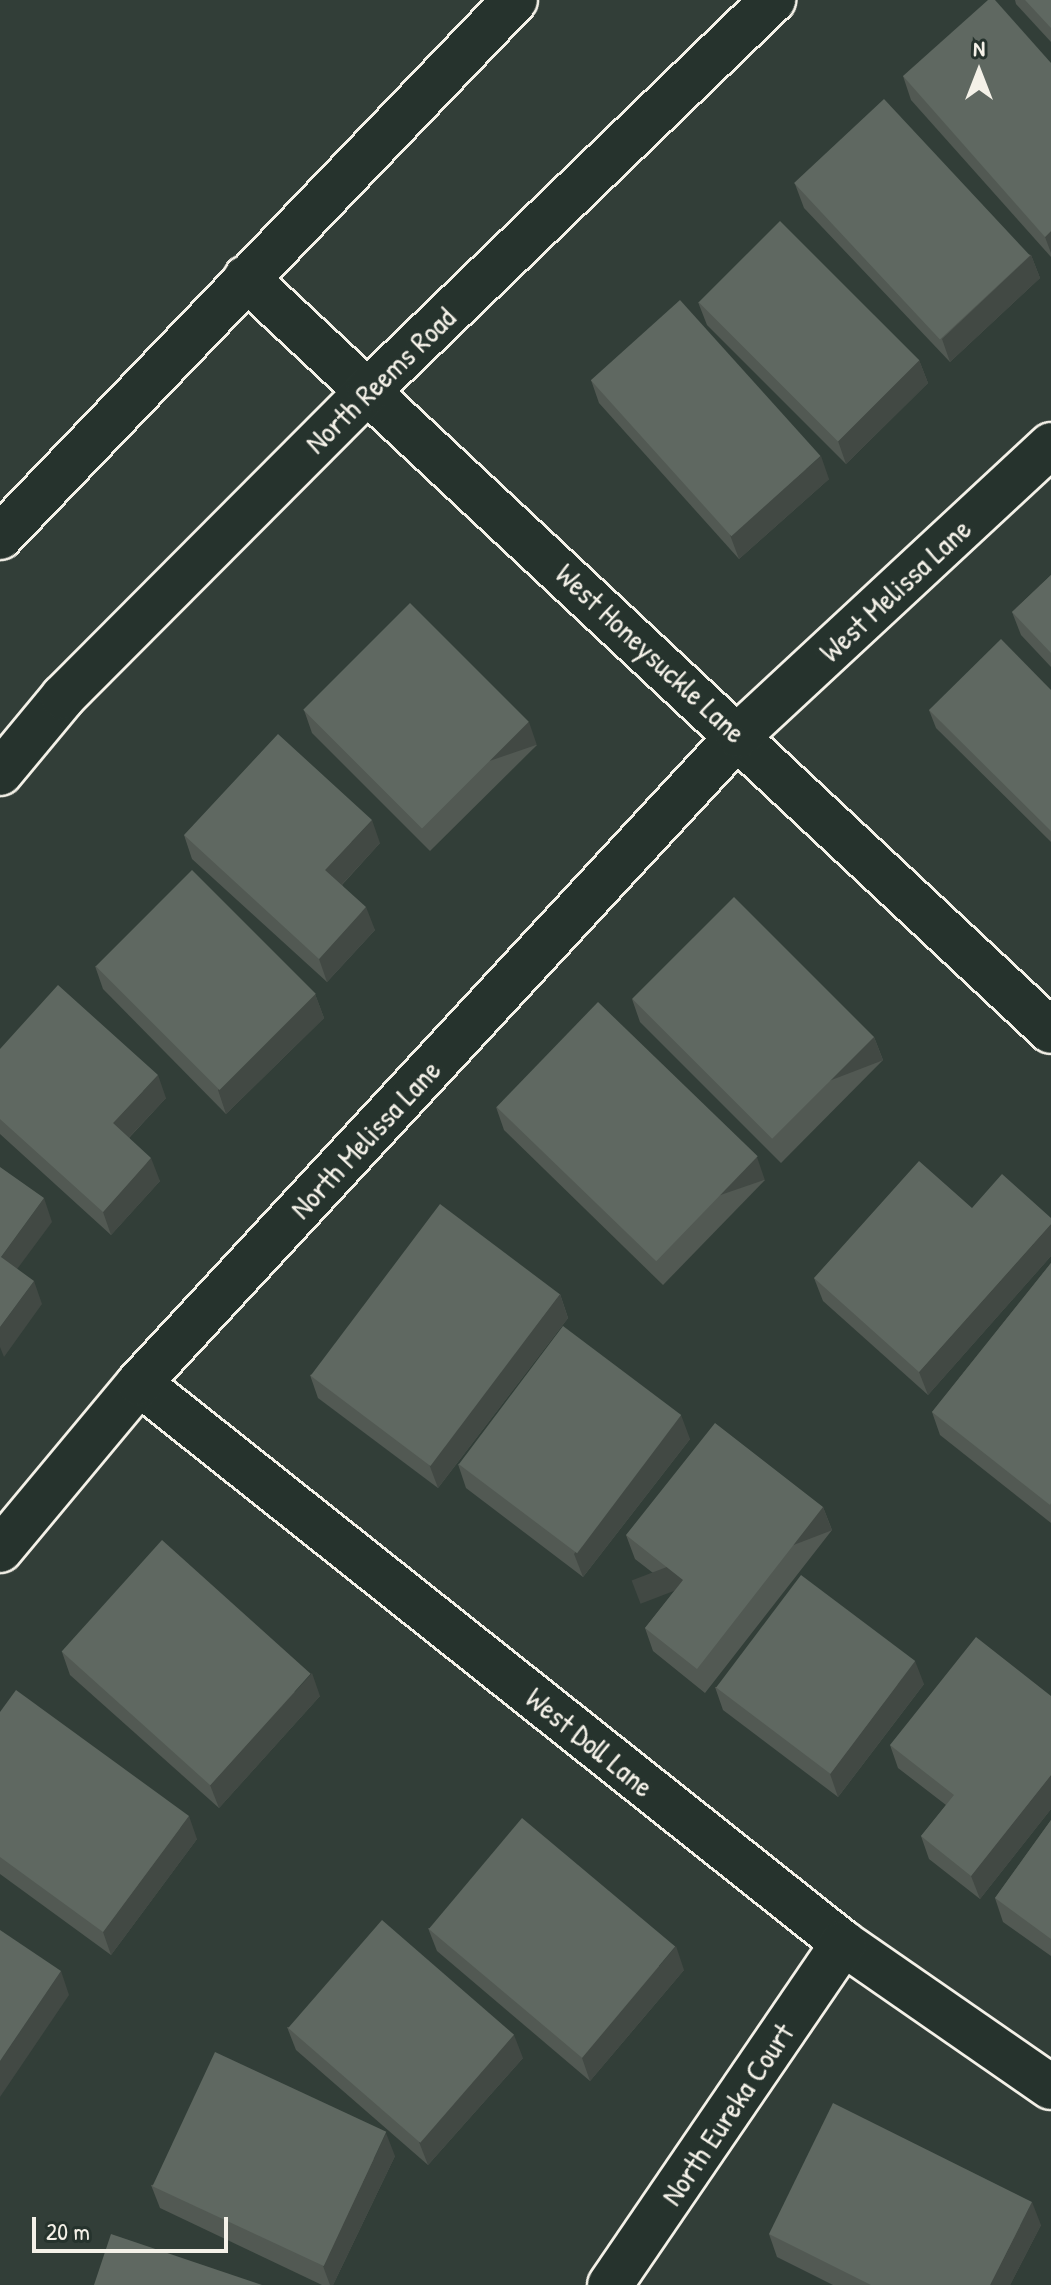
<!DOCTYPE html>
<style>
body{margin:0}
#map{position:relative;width:1051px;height:2285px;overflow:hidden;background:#323e38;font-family:"Patrick Hand",sans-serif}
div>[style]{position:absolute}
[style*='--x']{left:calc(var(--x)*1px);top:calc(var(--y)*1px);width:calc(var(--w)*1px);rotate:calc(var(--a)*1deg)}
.roads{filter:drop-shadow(2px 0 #f4f1e8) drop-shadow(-2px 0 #f4f1e8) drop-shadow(0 2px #f4f1e8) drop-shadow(0 -2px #f4f1e8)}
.minor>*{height:44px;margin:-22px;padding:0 22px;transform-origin:22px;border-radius:22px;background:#26332d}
.major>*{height:44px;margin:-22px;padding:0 22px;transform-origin:22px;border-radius:22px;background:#26332d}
.wall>*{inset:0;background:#525953}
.shaded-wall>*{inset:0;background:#424944;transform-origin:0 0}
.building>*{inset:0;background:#5f6861;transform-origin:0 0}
span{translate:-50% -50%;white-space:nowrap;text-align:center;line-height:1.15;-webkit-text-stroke:8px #26332d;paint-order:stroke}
.street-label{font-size:30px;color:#f4f1e8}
.north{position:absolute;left:939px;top:32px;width:80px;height:80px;-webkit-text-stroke:6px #26332d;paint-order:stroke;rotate:0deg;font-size:22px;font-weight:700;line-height:32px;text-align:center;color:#f4f1e8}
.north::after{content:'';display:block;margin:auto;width:28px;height:36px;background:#f4f1e8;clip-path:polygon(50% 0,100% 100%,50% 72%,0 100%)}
.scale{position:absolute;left:32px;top:2217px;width:196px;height:36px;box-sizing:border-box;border:4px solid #f4f1e8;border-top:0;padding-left:10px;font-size:24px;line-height:28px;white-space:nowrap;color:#f4f1e8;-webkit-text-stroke:6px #26332d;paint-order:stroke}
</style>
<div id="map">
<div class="roads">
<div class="minor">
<i style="--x:246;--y:278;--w:1102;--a:43.09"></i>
<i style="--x:139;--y:1383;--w:900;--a:38.5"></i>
<i style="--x:843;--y:1943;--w:253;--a:34.7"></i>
<i style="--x:0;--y:1550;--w:217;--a:-50.2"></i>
<i style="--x:139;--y:1383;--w:883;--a:-47.2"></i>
<i style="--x:739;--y:735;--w:426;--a:-42.9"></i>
<i style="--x:610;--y:2285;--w:414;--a:-55.7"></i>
</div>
<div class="major">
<i style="--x:0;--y:537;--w:744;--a:-46.2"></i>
<i style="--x:0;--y:773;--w:99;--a:-50.3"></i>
<i style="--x:63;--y:697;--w:433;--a:-45.1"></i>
<i style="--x:369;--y:390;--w:562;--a:-43.99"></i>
</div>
</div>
<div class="wall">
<i style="clip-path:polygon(1015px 0,1051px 0,1051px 42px,1016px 4px)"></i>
<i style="clip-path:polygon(1051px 63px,1051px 257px,911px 100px,903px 76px)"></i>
<i style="clip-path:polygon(795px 184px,1031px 255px,1040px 278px,950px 362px,804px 208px)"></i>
<i style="clip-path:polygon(698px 302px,919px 360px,928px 383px,846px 464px,707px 325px)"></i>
<i style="clip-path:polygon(591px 380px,829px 479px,739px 559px,599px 403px)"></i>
<i style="clip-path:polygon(1051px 575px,1051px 667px,1021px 635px,1012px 612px)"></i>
<i style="clip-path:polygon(1051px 690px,1051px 842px,936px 728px,929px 710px)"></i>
<i style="clip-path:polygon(304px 710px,537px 745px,430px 851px,312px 733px)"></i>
<i style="clip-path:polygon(184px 835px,380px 843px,342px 885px,375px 930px,327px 982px,192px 859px)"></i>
<i style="clip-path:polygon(95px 966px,315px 994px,324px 1018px,226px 1114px,103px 989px)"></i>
<i style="clip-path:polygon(632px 999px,874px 1037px,883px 1060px,781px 1163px,640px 1022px)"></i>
<i style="clip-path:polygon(0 1049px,166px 1098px,129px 1138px,160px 1181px,111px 1235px,0 1134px)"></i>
<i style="clip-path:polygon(496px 1107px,765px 1180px,663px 1285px,504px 1130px)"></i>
<i style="clip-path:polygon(972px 1208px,1051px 1218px,1051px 1256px,928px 1395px,823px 1301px,814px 1278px)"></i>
<i style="clip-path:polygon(1051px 1263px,1051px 1523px,940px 1435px,932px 1412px)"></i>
<i style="clip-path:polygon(560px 1294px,568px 1318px,438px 1488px,318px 1398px,310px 1375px)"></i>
<i style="clip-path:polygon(690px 1439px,583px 1577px,466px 1488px,458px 1464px)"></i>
<i style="clip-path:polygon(823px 1507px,832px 1530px,705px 1693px,653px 1651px,645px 1628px,675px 1590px,635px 1559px,626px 1535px)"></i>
<i style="clip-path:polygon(62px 1652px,320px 1696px,219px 1808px,70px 1675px)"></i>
<i style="clip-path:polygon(924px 1684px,838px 1797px,723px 1710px,715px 1687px)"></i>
<i style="clip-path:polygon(1051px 1696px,1051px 1809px,980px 1899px,929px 1859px,921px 1836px,946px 1805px,898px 1768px,890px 1745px)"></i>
<i style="clip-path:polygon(0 1712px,197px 1839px,111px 1955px,0 1874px)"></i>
<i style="clip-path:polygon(1051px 1820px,1051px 1956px,1003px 1922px,995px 1898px)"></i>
<i style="clip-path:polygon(428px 1928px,684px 1970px,590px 2081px,437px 1951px)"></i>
<i style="clip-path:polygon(287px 2027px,523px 2058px,428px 2165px,296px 2050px)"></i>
<i style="clip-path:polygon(395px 2156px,333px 2285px,322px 2285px,160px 2208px,151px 2185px)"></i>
<i style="clip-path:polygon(1041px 2225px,1010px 2285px,833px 2285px,777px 2257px,769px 2234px)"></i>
</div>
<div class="shaded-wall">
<i style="clip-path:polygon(1051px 231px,1051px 253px,1045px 237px)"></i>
<i style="clip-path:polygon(1031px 255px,1040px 278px,950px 362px,942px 339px)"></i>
<i style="clip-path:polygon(919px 360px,928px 383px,846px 464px,838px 441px)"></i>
<i style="clip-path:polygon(821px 456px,829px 479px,739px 559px,730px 535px)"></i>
<i style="left:529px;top:722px;width:24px;height:151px;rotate:71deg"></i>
<i style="clip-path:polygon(372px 820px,380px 843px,334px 893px,325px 870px)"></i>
<i style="clip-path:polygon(366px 907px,375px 930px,327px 982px,319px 959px)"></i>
<i style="clip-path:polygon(315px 994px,324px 1018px,226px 1114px,218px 1090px)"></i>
<i style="left:874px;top:1037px;width:25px;height:145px;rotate:69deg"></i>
<i style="clip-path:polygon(158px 1075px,166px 1098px,121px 1146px,113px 1123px)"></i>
<i style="left:757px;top:1157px;width:24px;height:146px;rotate:71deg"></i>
<i style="clip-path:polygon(151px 1158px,160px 1181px,111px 1235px,103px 1212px)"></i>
<i style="clip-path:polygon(44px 1198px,52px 1222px,9px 1280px,1px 1257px)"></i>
<i style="clip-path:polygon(1051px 1224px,1051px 1256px,928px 1395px,919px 1372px)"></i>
<i style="clip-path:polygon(34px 1281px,42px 1304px,4px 1357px,0 1347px,0 1327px)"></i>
<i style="clip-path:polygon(560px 1294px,568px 1318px,438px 1488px,429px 1464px)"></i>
<i style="clip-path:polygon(681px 1415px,690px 1439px,583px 1577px,574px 1554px)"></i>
<i style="left:823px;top:1507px;width:25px;height:205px;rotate:69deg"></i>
<i style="clip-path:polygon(915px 1661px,924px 1684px,838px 1797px,830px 1774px)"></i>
<i style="clip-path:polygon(312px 1673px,320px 1696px,219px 1808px,210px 1785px)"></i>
<i style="clip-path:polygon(1051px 1775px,1051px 1809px,980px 1899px,971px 1876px)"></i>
<i style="clip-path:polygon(189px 1816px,197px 1839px,111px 1955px,103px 1932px)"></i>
<i style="clip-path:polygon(676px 1946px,684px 1970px,590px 2081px,582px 2058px)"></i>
<i style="clip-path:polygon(61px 1971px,69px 1995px,0 2097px,0 2061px)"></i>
<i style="clip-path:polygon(514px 2035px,523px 2058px,428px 2165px,419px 2142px)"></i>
<i style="clip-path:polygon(386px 2133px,395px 2156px,333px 2285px,330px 2285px,323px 2266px)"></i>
<i style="clip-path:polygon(1032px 2202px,1041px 2225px,1010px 2285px,990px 2285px)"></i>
</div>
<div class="building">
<i style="clip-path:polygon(988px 0,995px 0,1051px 63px,1051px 231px,1045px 237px,903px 76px)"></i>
<i style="clip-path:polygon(1025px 0,1051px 0,1051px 28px)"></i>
<i style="left:884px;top:99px;width:214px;height:123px;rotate:47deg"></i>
<i style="left:780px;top:221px;width:197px;height:115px;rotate:45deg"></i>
<i style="left:680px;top:300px;width:210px;height:120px;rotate:48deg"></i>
<i style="clip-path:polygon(1051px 575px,1051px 653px,1012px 612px)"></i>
<i style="left:410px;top:603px;width:168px;height:151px;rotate:45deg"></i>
<i style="clip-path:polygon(1001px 639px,1051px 690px,1051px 831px,929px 710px)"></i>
<i style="clip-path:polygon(278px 734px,372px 820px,325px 870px,366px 907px,319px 959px,184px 835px)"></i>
<i style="left:192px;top:870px;width:175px;height:136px;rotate:45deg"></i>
<i style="left:734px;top:897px;width:198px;height:144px;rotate:45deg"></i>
<i style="clip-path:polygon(58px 985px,158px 1075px,113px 1123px,151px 1158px,103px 1212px,0 1119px,0 1049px)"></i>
<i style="left:598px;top:1002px;width:222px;height:146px;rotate:44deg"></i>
<i style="clip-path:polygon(919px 1161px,972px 1208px,1002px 1174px,1051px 1218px,1051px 1224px,919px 1372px,814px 1278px)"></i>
<i style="clip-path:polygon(0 1167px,44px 1198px,1px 1257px,34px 1281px,0 1327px)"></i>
<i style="left:440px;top:1204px;width:150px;height:215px;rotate:37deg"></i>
<i style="clip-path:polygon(1051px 1263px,1051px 1503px,1050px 1505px,932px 1412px)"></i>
<i style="left:563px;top:1326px;width:148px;height:173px;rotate:37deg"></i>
<i style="clip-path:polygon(715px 1423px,823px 1507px,697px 1669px,645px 1628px,683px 1580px,626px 1535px)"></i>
<i style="left:162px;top:1540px;width:200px;height:150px;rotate:42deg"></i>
<i style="left:801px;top:1575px;width:143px;height:141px;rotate:37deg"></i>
<i style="clip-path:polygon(976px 1637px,1051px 1696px,1051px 1775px,971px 1876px,921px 1836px,954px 1795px,890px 1745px)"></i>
<i style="clip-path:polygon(16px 1690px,189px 1816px,103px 1932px,0 1857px,0 1712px)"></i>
<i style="left:522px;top:1818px;width:200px;height:145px;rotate:40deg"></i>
<i style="clip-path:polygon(1051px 1820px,1051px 1939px,995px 1898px)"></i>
<i style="left:382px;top:1920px;width:175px;height:143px;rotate:41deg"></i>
<i style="clip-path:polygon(0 1930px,61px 1971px,0 2061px)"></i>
<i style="left:215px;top:2052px;width:189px;height:148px;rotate:25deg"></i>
<i style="clip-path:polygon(833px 2103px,1032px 2202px,990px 2285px,871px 2285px,769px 2234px)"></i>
<i style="clip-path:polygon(111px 2234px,262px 2285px,94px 2285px)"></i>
</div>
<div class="street-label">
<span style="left:380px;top:380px;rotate:-44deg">North Reems Road</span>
<span style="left:895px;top:590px;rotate:-43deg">West Melissa Lane</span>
<span style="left:651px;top:653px;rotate:43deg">West Honeysuckle Lane</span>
<span style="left:365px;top:1139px;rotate:-47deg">North Melissa Lane</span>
<span style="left:590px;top:1742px;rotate:39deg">West Doll Lane</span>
<span style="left:727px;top:2114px;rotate:-56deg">North Eureka Court</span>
</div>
<div class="north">N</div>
<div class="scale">20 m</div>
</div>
